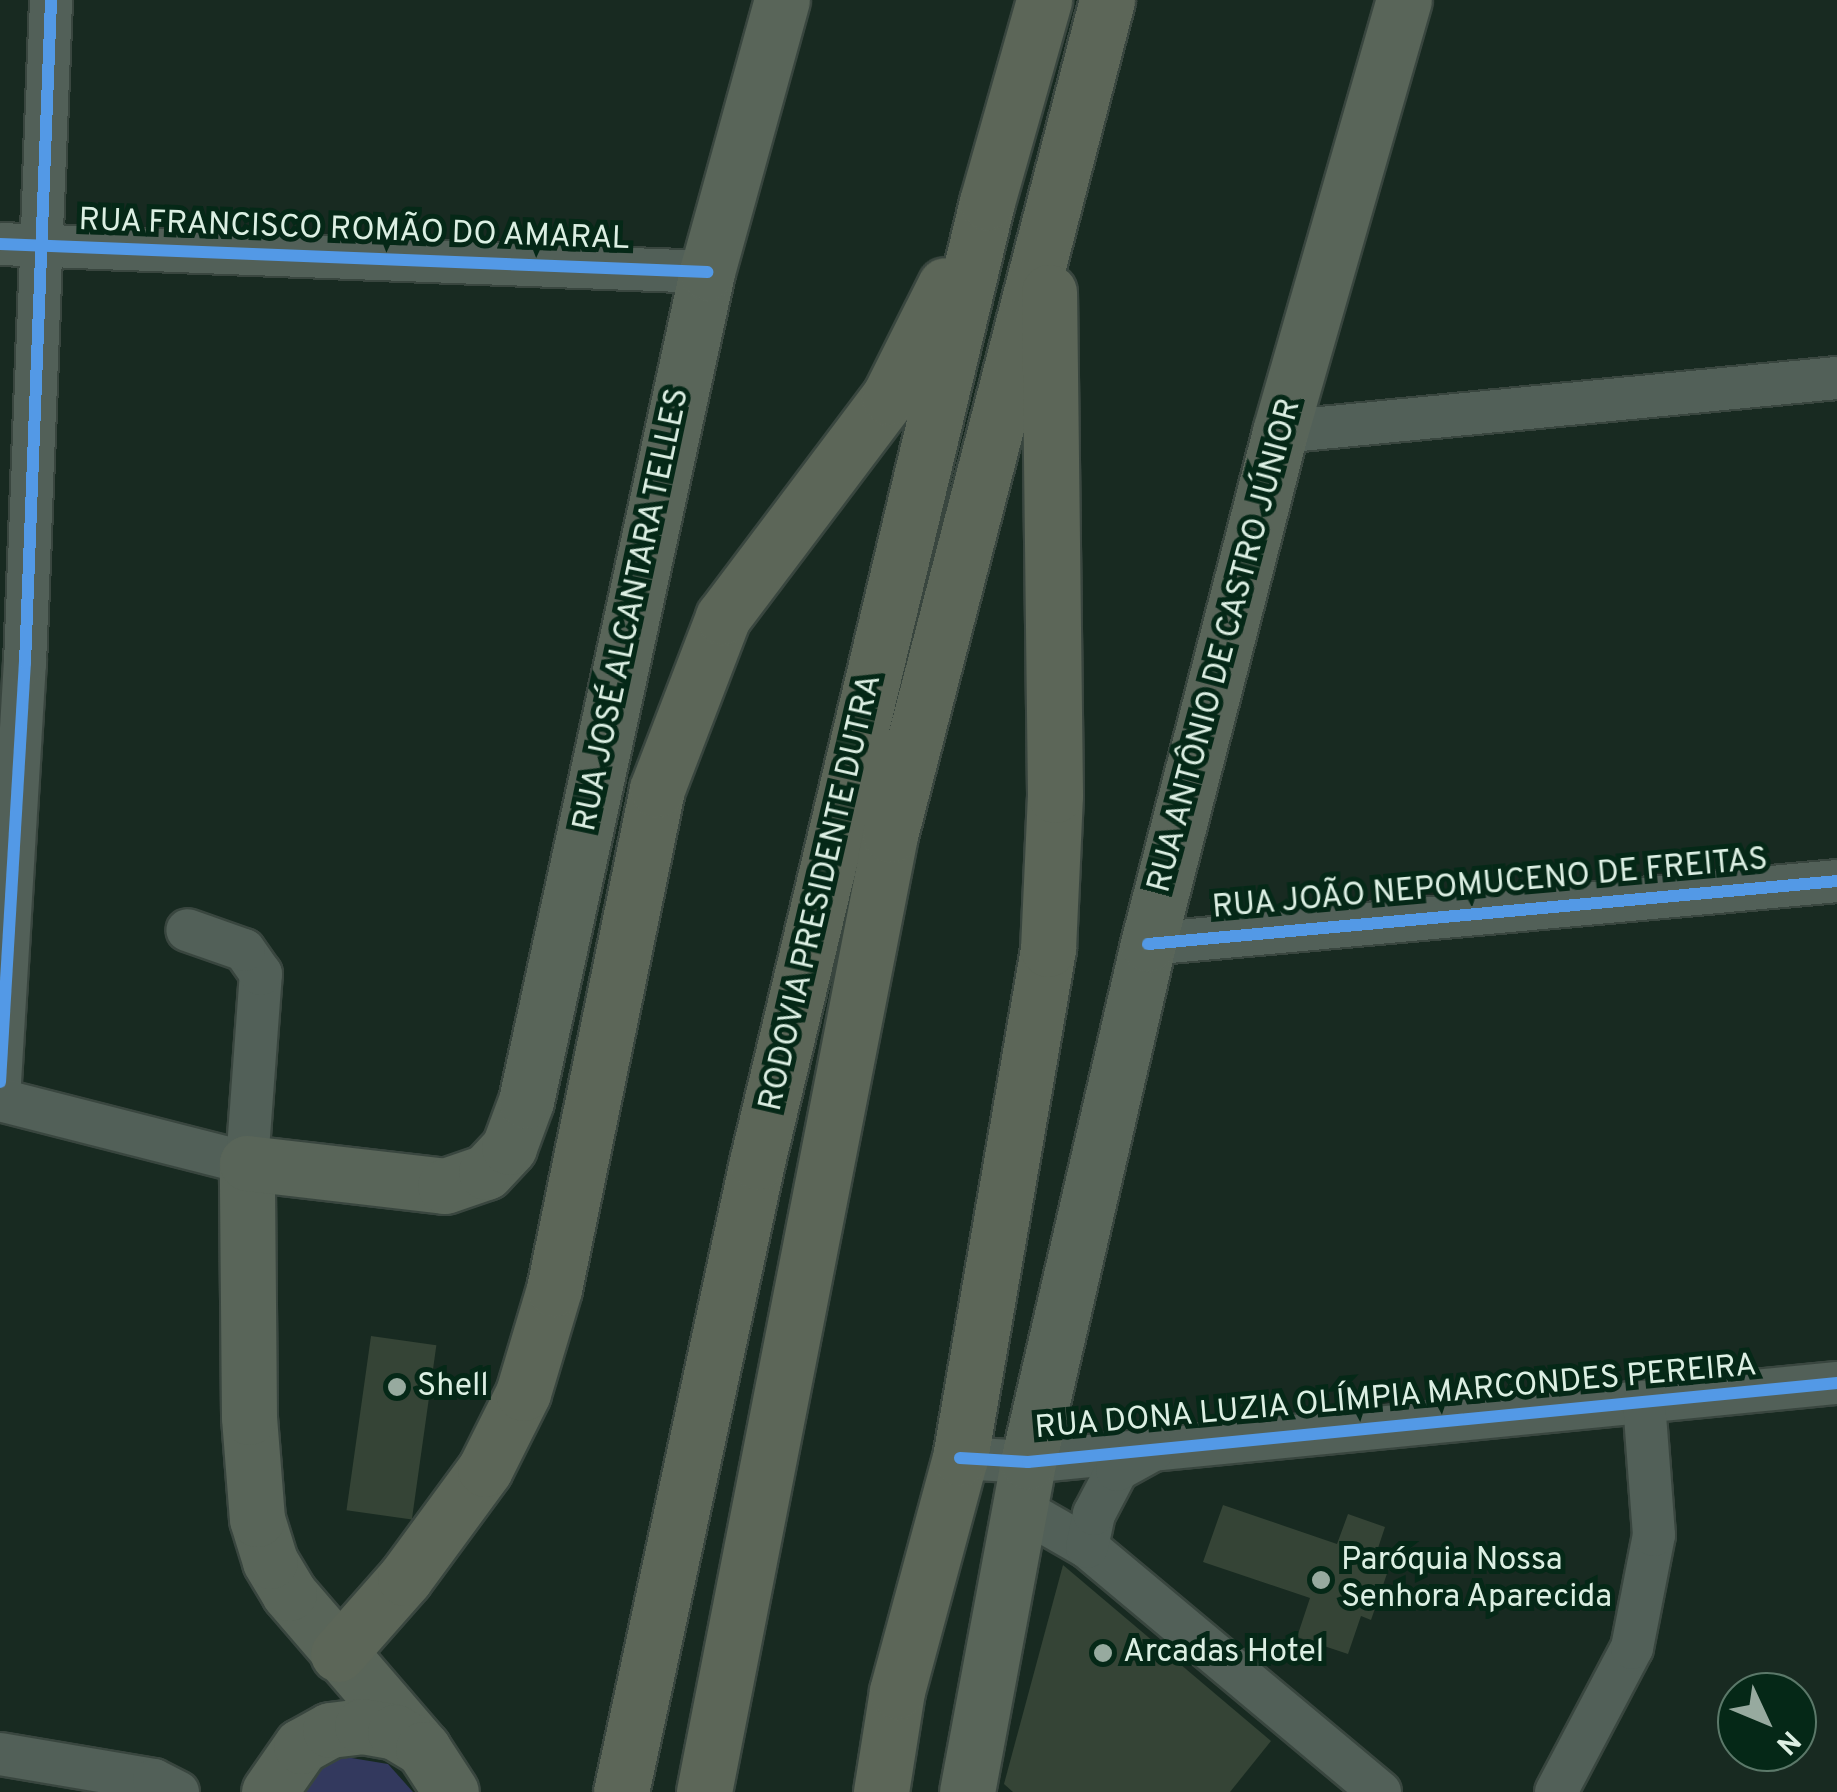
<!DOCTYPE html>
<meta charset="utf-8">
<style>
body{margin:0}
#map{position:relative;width:1837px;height:1792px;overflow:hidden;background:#182a21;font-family:Overpass,sans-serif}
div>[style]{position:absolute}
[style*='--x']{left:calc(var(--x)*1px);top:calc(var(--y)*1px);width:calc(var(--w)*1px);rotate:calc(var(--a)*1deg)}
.green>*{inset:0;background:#33395e}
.building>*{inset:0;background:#354436;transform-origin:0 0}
.roads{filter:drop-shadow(2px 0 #39463f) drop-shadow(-2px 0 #39463f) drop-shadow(0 2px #39463f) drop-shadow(0 -2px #39463f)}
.minor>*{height:42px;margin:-21px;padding:0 21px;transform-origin:21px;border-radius:21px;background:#526058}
.major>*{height:55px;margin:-27.5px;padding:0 27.5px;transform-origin:27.5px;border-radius:27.5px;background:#596559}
.highway>*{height:55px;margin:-27.5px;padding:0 27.5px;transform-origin:27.5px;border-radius:27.5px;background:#5c6658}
.cycleway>*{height:12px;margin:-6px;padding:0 6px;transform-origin:6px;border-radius:6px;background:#5399e6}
.dots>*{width:28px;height:28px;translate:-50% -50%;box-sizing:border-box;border:5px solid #052817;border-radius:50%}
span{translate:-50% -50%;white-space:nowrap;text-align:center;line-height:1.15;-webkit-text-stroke:10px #052817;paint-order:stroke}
.street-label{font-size:32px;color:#dcefe3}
.poi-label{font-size:32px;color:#dcefe3}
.left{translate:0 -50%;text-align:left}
.north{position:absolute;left:1717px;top:1672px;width:100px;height:100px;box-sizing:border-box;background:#052817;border:2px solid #5b7869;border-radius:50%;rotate:134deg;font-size:28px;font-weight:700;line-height:40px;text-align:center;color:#dcefe3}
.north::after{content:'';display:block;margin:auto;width:35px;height:45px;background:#97aa9f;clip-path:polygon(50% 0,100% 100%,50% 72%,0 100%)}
</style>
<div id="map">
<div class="green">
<i style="clip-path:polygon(333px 1755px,388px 1764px,413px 1792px,298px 1792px,306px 1770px)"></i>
</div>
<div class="building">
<i style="left:371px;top:1336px;width:66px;height:176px;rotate:8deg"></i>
<i style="clip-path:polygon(1223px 1505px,1337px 1544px,1348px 1514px,1385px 1527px,1375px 1557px,1391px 1562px,1371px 1620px,1361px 1616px,1348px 1654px,1297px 1637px,1310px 1598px,1203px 1562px)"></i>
<i style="clip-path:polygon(1063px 1565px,1271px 1741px,1230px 1792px,1013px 1792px,1004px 1784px)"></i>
</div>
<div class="roads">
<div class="minor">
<i style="--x:0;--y:244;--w:708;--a:2.27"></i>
<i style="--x:1280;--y:432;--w:560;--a:-5.54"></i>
<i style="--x:1148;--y:944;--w:692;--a:-5.22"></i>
<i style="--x:0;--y:1082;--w:420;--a:-86.6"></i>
<i style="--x:25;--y:663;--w:664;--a:-87.75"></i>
<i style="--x:0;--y:1100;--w:255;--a:14.3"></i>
<i style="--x:247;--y:1163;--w:190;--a:-85.8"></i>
<i style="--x:261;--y:974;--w:29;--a:-125"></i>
<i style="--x:244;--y:950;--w:60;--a:-160.7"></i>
<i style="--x:960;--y:1458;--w:68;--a:3.4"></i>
<i style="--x:1028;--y:1462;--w:813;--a:-5.58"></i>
<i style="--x:1019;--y:1508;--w:78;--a:29.8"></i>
<i style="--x:1087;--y:1547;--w:382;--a:39.9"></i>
<i style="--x:1087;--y:1547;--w:34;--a:-78"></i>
<i style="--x:1094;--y:1514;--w:50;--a:-62.4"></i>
<i style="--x:1117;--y:1470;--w:41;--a:-29.1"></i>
<i style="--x:0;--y:1754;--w:156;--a:9.6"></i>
<i style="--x:154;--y:1780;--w:27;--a:27"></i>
<i style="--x:1556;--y:1792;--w:163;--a:-62.2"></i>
<i style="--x:1632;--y:1648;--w:115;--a:-79"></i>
<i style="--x:1654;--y:1535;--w:133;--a:-94.3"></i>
</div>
<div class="major">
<i style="--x:423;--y:1749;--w:206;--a:-130.7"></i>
<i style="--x:289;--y:1593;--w:37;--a:-121"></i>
<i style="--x:270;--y:1561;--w:44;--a:-107.2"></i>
<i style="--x:257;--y:1519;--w:102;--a:-94.5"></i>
<i style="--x:249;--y:1417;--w:254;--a:-90.5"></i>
<i style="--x:247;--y:1163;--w:199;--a:6.6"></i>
<i style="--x:445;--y:1186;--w:43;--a:-18.9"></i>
<i style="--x:486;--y:1172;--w:34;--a:-47"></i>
<i style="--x:509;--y:1147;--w:49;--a:-69.7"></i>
<i style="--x:526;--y:1101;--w:849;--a:-77.68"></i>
<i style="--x:707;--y:272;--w:282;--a:-74.6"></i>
<i style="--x:269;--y:1792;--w:56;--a:-55.2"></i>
<i style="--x:301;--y:1746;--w:33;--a:-29"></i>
<i style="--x:330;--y:1730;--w:32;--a:-7"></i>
<i style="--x:362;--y:1726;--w:34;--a:10"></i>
<i style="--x:395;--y:1732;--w:33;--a:31"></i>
<i style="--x:423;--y:1749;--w:51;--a:56.9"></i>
<i style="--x:967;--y:1792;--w:336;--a:-79.5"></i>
<i style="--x:1028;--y:1462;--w:532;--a:-76.96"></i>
<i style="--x:1148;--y:944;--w:529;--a:-75.54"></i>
<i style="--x:1280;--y:432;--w:449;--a:-74"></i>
</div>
<div class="highway">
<i style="--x:338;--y:1654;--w:101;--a:-48.6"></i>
<i style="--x:405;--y:1578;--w:135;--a:-53.7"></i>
<i style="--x:485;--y:1469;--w:85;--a:-63.4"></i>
<i style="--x:523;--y:1393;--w:109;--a:-73.4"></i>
<i style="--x:554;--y:1289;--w:510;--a:-78.36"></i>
<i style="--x:657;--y:789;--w:184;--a:-69"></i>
<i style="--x:723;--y:617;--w:276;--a:-53"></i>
<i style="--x:889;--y:397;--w:125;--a:-63.4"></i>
<i style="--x:621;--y:1792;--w:645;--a:-77.82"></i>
<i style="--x:757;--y:1162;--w:987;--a:-76.53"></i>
<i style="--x:987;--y:202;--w:210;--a:-74.2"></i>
<i style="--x:704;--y:1792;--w:975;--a:-79"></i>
<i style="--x:890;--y:835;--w:863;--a:-75.43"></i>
<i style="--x:881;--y:1792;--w:102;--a:-81"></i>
<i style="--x:897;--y:1691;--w:241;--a:-74.9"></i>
<i style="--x:960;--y:1458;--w:517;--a:-80.19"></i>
<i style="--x:1048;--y:949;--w:154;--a:-87.4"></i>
<i style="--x:1055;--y:795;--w:503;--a:-90.68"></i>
</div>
</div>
<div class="cycleway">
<i style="--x:0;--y:244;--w:708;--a:2.27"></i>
<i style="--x:1148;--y:944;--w:692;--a:-5.22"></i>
<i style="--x:0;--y:1082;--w:420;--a:-86.6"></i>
<i style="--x:25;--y:663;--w:664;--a:-87.75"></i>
<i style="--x:960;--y:1458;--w:68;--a:3.4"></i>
<i style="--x:1028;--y:1462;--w:813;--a:-5.58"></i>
</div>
<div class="dots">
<i style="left:397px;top:1387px;background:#97aa9f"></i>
<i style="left:1321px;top:1580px;background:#97aa9f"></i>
<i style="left:1103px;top:1653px;background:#97aa9f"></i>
</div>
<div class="street-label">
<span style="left:354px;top:231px;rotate:2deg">RUA FRANCISCO ROMÃO DO AMARAL</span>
<span style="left:633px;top:610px;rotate:-78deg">RUA JOSÉ ALCANTARA TELLES</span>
<span style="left:1226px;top:646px;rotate:-75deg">RUA ANTÔNIO DE CASTRO JÚNIOR</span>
<span style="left:1490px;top:885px;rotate:-5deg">RUA JOÃO NEPOMUCENO DE FREITAS</span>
<span style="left:822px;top:893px;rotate:-77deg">RODOVIA PRESIDENTE DUTRA</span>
<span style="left:1396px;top:1398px;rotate:-5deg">RUA DONA LUZIA OLÍMPIA MARCONDES PEREIRA</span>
</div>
<div class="poi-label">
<span class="left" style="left:417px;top:1387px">Shell</span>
<span class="left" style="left:1341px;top:1580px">Paróquia Nossa<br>Senhora Aparecida</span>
<span class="left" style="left:1123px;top:1653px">Arcadas Hotel</span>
</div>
<div class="north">N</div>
</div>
